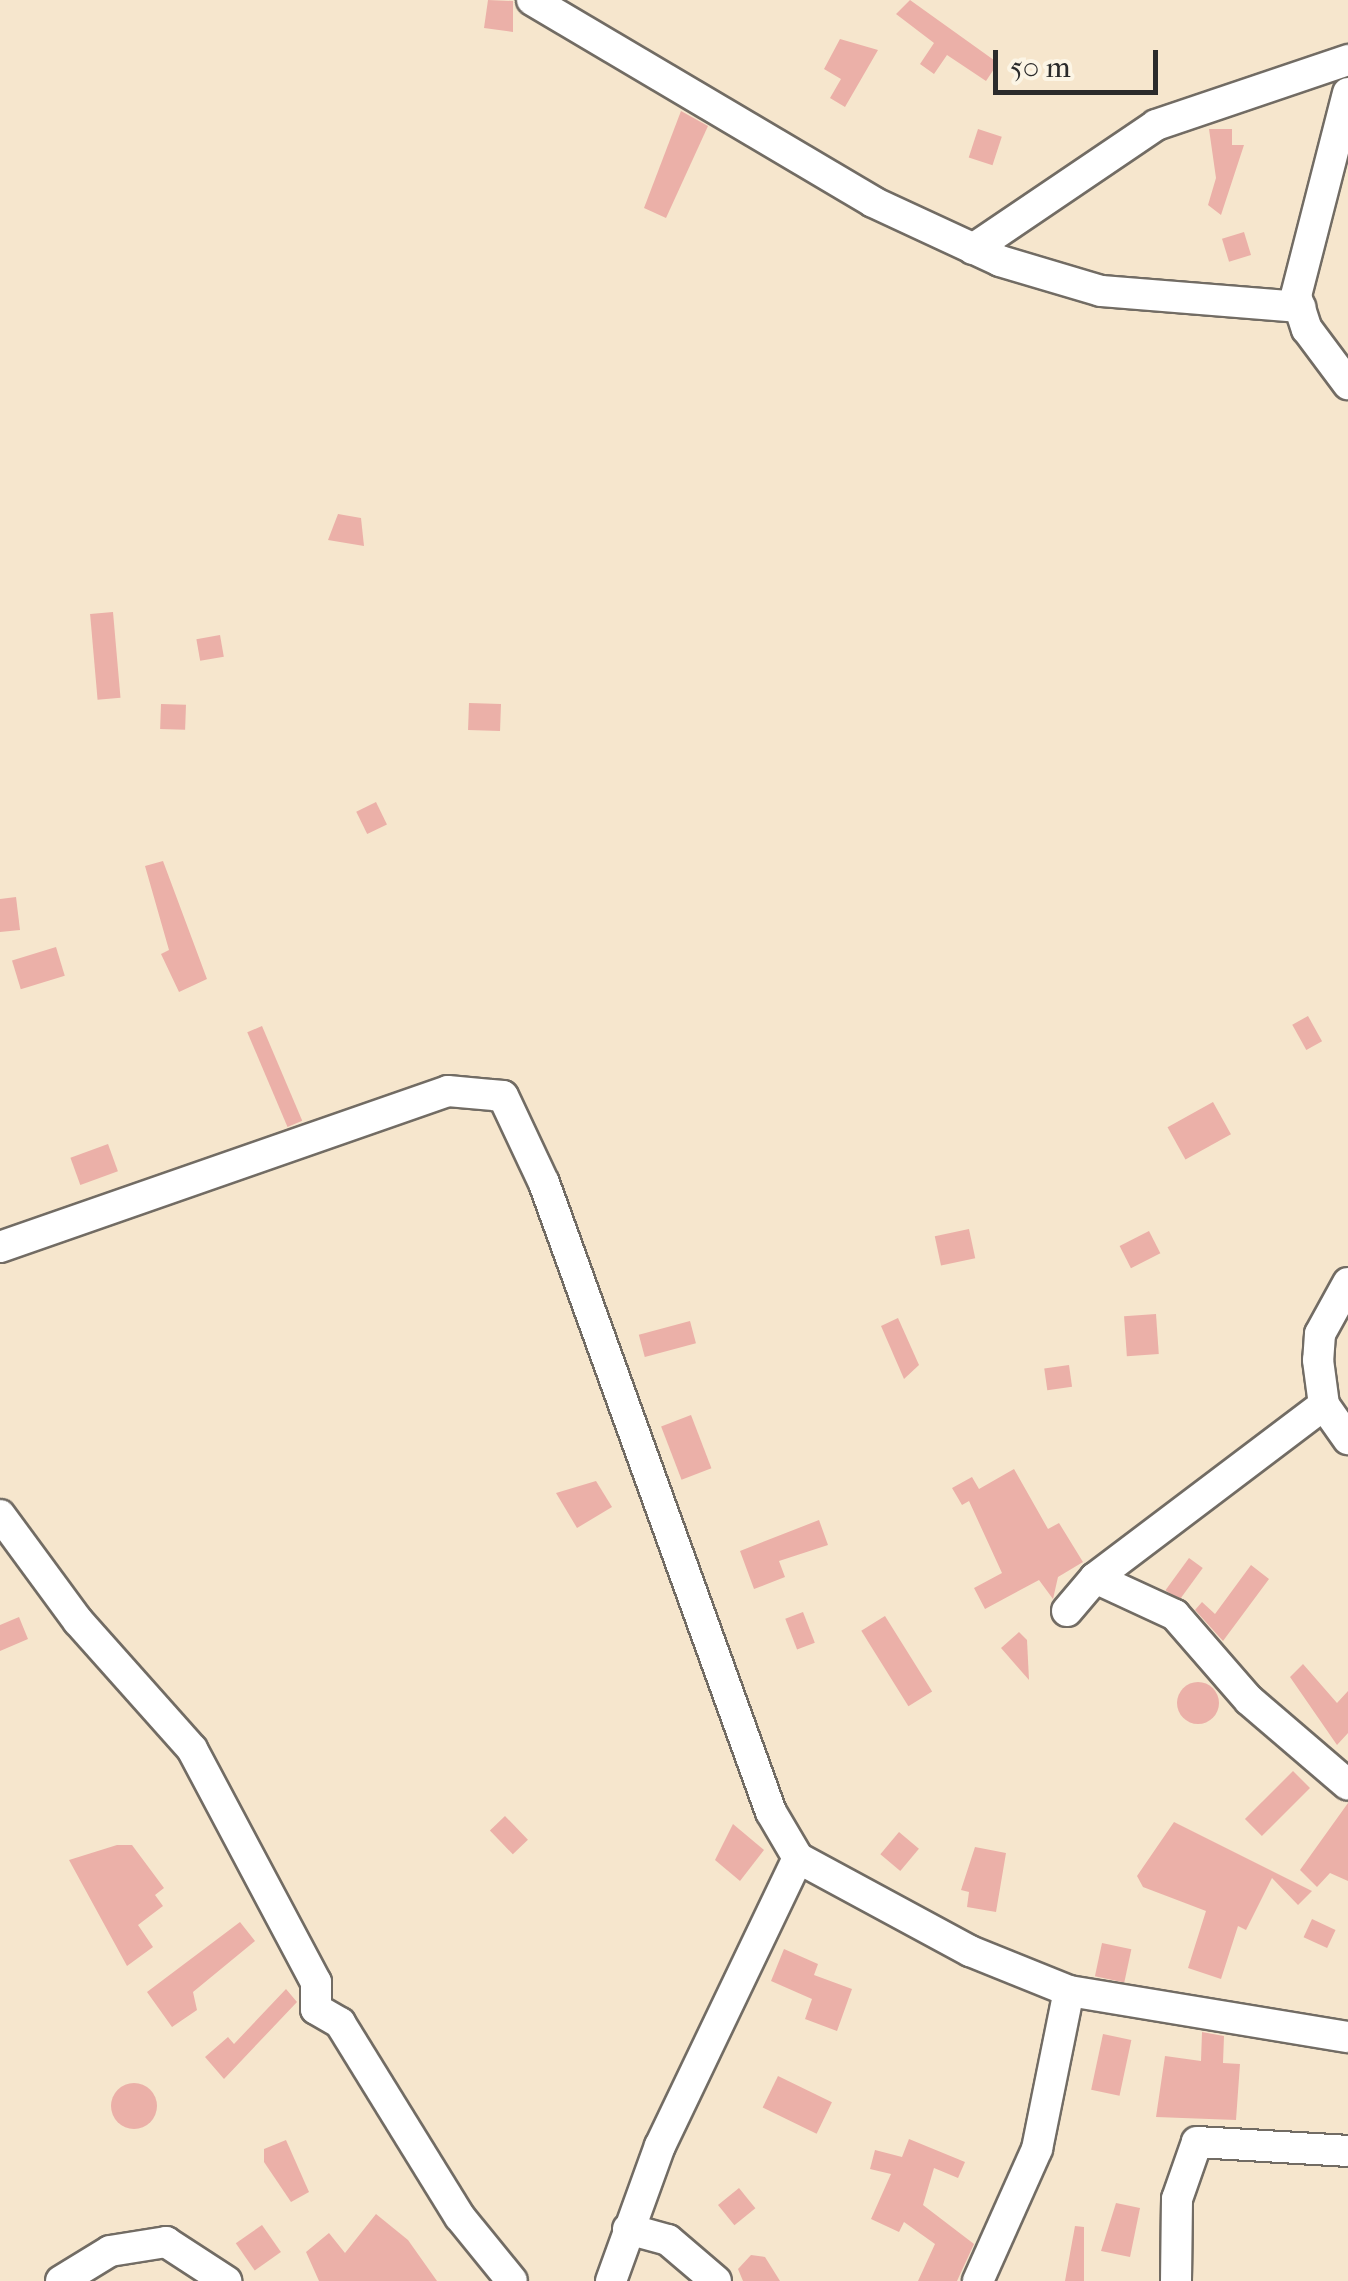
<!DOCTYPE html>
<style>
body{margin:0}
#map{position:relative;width:1348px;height:2281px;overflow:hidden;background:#f6e6cd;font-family:"IM FELL French Canon",serif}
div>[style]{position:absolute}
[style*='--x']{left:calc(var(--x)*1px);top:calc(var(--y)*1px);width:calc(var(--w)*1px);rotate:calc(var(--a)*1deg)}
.building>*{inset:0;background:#ebb0a8;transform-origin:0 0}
.round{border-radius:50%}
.roads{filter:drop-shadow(2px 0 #726c64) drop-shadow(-2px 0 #726c64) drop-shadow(0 2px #726c64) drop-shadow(0 -2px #726c64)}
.minor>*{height:30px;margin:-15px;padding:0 15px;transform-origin:15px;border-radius:15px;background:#fff}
span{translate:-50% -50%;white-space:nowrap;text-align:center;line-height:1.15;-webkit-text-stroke:8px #fcf5e5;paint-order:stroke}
.scale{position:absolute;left:993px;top:50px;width:165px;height:45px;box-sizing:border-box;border:5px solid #2b2b2b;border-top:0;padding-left:12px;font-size:30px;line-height:35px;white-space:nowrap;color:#2b2b2b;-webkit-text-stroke:8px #fcf5e5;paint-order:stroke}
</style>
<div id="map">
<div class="building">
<i style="clip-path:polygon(488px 0,513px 1px,513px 32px,484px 28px)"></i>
<i style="clip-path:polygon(910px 0,998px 63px,986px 81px,947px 55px,934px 74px,920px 64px,934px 43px,896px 14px)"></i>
<i style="clip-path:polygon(840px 39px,878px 50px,845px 107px,830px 98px,841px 79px,824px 69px)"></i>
<i style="clip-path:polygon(681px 111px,708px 126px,666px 218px,644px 208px)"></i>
<i style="left:978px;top:129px;width:25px;height:30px;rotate:18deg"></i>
<i style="clip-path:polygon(1209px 129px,1232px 129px,1232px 145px,1244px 145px,1221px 215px,1208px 205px,1216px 178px)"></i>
<i style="left:1244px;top:232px;width:24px;height:23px;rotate:73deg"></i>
<i style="clip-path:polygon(338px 514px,361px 518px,364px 546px,328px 540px)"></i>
<i style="left:113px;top:612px;width:86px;height:23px;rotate:85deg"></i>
<i style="left:220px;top:635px;width:22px;height:24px;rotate:80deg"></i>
<i style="left:469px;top:703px;width:32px;height:27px;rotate:2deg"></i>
<i style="left:161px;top:704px;width:25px;height:25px;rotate:2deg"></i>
<i style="left:376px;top:802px;width:25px;height:22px;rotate:64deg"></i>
<i style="clip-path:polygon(163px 861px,207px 979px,179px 992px,161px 954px,169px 950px,145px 866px)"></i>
<i style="clip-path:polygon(16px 897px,20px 930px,0 932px,0 899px)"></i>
<i style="left:56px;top:947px;width:30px;height:46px;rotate:73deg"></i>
<i style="left:1308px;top:1016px;width:29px;height:18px;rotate:61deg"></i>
<i style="left:262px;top:1026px;width:103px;height:16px;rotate:67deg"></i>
<i style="left:1213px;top:1102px;width:37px;height:52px;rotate:61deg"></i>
<i style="left:108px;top:1144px;width:29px;height:40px;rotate:70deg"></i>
<i style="left:969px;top:1229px;width:30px;height:35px;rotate:78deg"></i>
<i style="left:1149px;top:1231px;width:25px;height:33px;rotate:63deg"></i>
<i style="left:1156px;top:1314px;width:40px;height:32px;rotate:86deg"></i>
<i style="clip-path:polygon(898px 1318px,919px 1365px,904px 1379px,881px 1326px)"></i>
<i style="left:690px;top:1321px;width:23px;height:53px;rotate:75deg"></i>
<i style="left:1069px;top:1365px;width:22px;height:25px;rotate:82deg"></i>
<i style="left:691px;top:1415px;width:57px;height:32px;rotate:69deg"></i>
<i style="clip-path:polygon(1014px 1469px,1048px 1529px,1059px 1523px,1083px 1562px,1058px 1577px,1053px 1599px,1039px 1580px,985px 1609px,974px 1588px,1002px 1573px,969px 1501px,962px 1505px,952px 1488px,972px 1477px,979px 1489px)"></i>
<i style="clip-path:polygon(596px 1481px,612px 1507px,577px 1528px,556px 1493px)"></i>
<i style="clip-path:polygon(819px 1520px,828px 1545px,779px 1561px,785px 1577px,754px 1589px,740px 1551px)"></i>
<i style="left:1189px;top:1558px;width:17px;height:40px;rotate:36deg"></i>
<i style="clip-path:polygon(1251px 1565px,1269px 1579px,1223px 1641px,1195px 1610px,1202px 1602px,1215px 1614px)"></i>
<i style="left:803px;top:1612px;width:33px;height:19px;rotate:69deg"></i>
<i style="left:885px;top:1616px;width:89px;height:28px;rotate:58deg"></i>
<i style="clip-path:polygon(19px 1617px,28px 1639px,0 1651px,0 1625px)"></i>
<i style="clip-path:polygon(1019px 1632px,1027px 1640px,1029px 1680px,1001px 1648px)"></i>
<i style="clip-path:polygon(1303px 1664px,1337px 1703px,1348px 1691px,1348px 1733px,1337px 1745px,1290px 1677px)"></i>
<i class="round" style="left:1177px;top:1682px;width:42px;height:42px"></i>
<i style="left:1293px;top:1771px;width:24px;height:68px;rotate:45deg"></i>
<i style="clip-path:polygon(1348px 1803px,1348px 1881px,1330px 1873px,1317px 1887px,1300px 1870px)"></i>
<i style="left:505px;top:1816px;width:33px;height:21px;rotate:46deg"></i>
<i style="clip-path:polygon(1174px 1822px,1312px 1891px,1298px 1905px,1272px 1878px,1246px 1930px,1238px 1926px,1221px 1979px,1188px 1968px,1206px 1911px,1143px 1887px,1137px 1876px)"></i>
<i style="clip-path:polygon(733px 1824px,764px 1850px,740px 1881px,715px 1860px)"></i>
<i style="left:899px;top:1832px;width:26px;height:29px;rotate:40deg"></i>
<i style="clip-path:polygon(117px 1845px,132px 1845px,164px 1888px,155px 1895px,163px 1906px,138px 1925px,153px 1947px,127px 1966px,69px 1860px)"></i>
<i style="clip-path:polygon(975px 1847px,1006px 1853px,996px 1912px,967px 1907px,969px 1892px,961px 1890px)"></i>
<i style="left:1312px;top:1919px;width:26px;height:20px;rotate:25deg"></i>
<i style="clip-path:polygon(240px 1922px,255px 1941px,193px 1992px,197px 2010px,172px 2027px,147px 1992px)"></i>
<i style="left:1102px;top:1943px;width:30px;height:34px;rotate:12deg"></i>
<i style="clip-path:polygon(784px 1949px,818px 1964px,814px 1975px,852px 1989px,837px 2031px,805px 2019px,812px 1999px,771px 1981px)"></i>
<i style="clip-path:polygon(286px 1989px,297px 2002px,224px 2079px,205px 2057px,228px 2037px,234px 2044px)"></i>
<i style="clip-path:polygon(1202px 2032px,1224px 2036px,1223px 2063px,1240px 2064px,1236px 2120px,1156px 2117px,1165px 2056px,1201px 2061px)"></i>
<i style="left:1103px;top:2034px;width:29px;height:57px;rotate:12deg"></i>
<i style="left:778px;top:2076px;width:60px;height:35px;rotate:26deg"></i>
<i class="round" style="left:111px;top:2083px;width:46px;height:46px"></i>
<i style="clip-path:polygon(909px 2139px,965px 2162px,958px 2178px,934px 2168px,923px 2205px,974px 2244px,957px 2281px,918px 2281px,935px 2244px,904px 2222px,899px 2232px,871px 2219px,891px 2174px,870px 2169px,875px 2150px,902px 2157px)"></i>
<i style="clip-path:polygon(286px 2140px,309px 2192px,291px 2202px,264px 2162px,264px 2149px)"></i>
<i style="left:739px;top:2188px;width:26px;height:27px;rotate:51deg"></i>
<i style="clip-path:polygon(1116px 2203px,1140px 2208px,1130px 2257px,1101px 2251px)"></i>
<i style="clip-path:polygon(376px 2214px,408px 2240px,437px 2281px,319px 2281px,306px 2252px,329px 2233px,345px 2253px)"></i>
<i style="left:262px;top:2225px;width:33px;height:32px;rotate:55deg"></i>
<i style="clip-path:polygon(1075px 2226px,1084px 2227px,1084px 2281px,1065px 2281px)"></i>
<i style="clip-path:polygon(751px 2255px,765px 2257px,780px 2281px,743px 2281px,738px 2269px)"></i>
</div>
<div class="roads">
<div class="minor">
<i style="--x:532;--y:0;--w:396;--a:30.6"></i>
<i style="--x:873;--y:202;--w:140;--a:24.9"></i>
<i style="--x:1000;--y:261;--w:105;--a:16.5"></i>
<i style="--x:1101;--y:291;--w:200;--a:4.6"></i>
<i style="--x:1348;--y:93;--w:210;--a:104.4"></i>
<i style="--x:1296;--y:296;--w:35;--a:72"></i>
<i style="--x:1307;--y:329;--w:69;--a:53.3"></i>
<i style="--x:973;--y:249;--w:221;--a:-34.1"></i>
<i style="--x:1156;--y:125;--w:203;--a:-18.7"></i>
<i style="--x:0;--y:1247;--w:474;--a:-19.2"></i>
<i style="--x:448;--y:1091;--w:55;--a:5.2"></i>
<i style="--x:503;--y:1096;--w:96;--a:64.8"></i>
<i style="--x:544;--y:1183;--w:669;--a:70.16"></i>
<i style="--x:771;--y:1812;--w:53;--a:59.6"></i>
<i style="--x:798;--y:1858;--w:196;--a:28.4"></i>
<i style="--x:970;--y:1951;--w:107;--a:22"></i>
<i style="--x:1069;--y:1991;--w:283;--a:9.4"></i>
<i style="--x:1348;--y:1283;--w:58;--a:118.8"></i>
<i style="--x:1320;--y:1334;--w:26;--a:94"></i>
<i style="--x:1318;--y:1360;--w:45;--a:82.4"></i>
<i style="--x:1324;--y:1405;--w:42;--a:54.8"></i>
<i style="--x:0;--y:1515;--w:132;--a:53.7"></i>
<i style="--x:78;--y:1621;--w:171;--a:48.3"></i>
<i style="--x:192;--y:1749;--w:264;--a:62"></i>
<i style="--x:316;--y:1982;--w:27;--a:90"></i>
<i style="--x:316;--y:2009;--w:28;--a:30"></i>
<i style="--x:340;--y:2023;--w:228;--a:58.3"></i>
<i style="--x:460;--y:2217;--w:82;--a:50.9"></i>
<i style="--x:1095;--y:1578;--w:88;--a:24.8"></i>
<i style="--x:1175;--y:1615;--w:113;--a:49"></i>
<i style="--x:1249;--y:1700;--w:130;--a:40.6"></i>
<i style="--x:1067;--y:1611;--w:43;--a:-49.7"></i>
<i style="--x:1095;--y:1578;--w:287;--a:-37.1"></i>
<i style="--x:628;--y:2229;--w:41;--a:15.4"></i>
<i style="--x:668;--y:2240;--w:63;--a:40.5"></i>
<i style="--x:61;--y:2281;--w:57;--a:-31.5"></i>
<i style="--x:110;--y:2251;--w:57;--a:-9.1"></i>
<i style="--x:166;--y:2242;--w:72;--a:33"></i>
<i style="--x:611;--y:2281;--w:144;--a:-70.1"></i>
<i style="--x:660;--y:2146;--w:319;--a:-64.4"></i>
<i style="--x:978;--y:2281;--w:145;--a:-65.9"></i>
<i style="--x:1037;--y:2149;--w:161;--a:-78.6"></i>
<i style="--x:1176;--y:2281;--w:82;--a:-89.3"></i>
<i style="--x:1177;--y:2199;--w:60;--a:-70.7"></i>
<i style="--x:1197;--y:2142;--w:151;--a:3.4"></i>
</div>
</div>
<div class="scale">50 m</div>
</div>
